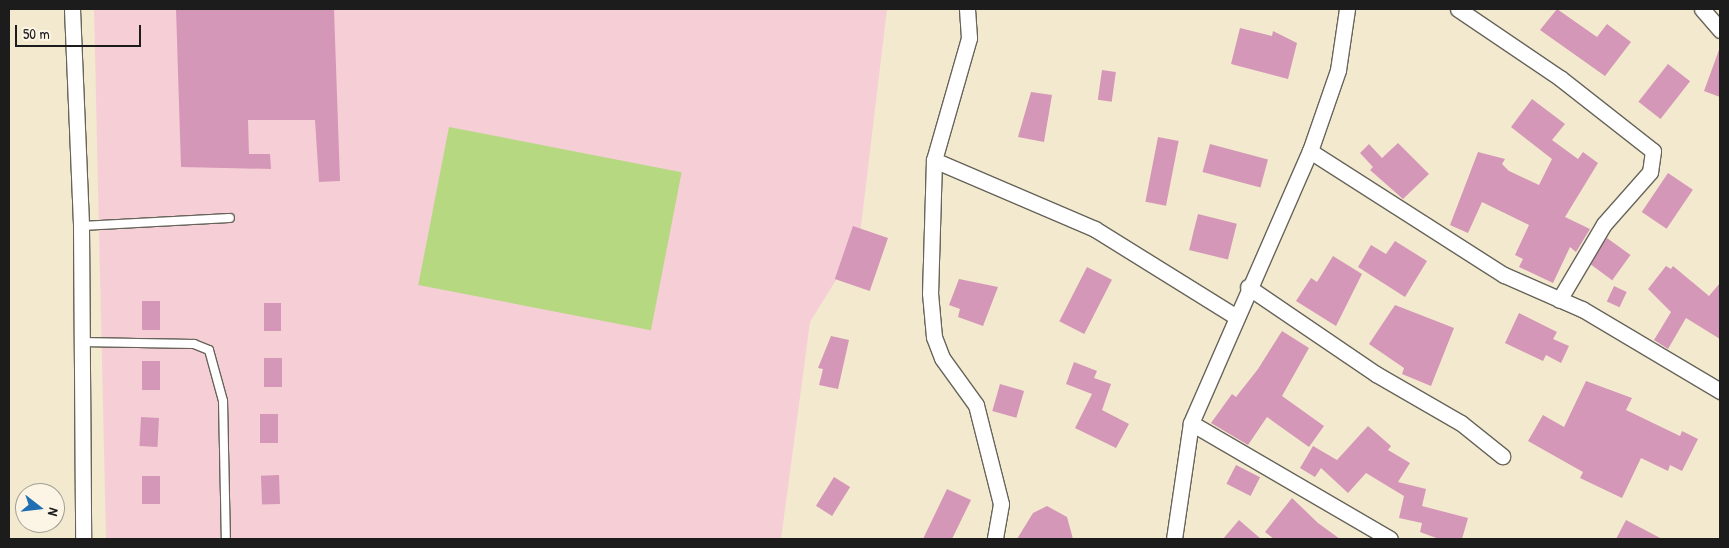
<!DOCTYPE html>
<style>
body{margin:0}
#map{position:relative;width:1729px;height:548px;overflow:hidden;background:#f2e9ce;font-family:"Patrick Hand",sans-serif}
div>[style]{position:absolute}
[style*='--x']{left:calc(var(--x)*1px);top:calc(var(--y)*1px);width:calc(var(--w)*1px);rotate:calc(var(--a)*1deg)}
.built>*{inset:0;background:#f6cfd6}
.green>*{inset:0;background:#b5d880;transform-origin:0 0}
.building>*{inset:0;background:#d597b7;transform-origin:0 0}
.roads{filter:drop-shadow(1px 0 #67645a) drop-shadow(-1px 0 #67645a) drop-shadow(0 1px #67645a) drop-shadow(0 -1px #67645a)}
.service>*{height:8px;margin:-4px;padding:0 4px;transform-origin:4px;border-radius:4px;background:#fff}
.minor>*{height:15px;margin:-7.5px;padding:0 7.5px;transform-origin:7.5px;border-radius:7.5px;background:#fff}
span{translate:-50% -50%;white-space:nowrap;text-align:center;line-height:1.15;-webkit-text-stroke:4px #fcf5e5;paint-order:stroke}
.frame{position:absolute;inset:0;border:10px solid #1c1c1c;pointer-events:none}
.north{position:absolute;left:15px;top:483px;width:50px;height:50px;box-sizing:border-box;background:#fcf5e5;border:1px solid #a29e95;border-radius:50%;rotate:106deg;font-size:14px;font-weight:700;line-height:20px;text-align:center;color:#1c1c1c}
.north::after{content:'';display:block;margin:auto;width:18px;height:22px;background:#1f6fb2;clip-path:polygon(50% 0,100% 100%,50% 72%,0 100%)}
.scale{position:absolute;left:15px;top:25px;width:126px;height:22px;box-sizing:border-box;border:2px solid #1c1c1c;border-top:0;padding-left:6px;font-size:15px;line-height:18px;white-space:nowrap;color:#1c1c1c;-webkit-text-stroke:4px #fcf5e5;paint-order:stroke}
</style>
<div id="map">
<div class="built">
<i style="clip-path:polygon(94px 9px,887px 9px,859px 243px,810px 322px,781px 539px,106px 539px)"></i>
</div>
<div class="green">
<i style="left:449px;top:127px;width:237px;height:161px;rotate:11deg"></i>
</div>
<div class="building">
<i style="clip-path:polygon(176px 9px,334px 9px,340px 181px,319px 182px,315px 120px,248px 120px,249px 154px,270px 154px,271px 169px,181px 167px)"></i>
<i style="clip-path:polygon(1557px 9px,1597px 37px,1607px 24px,1631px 42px,1605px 76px,1540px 30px)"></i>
<i style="clip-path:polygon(1240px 28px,1272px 36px,1273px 31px,1297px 43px,1288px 79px,1231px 64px)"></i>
<i style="clip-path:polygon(1719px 50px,1720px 50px,1720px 97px,1704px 91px)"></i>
<i style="left:1668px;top:64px;width:28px;height:48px;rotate:38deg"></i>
<i style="left:1102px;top:70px;width:14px;height:30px;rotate:8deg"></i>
<i style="clip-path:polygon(1031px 92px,1052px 95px,1044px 142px,1018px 137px)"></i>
<i style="clip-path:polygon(1532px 99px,1565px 124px,1552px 140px,1578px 159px,1583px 152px,1598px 163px,1565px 217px,1590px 229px,1576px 252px,1570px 247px,1553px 283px,1519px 267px,1523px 259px,1515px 255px,1529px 225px,1482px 202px,1468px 233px,1450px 225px,1478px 152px,1505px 159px,1502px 164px,1509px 171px,1539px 185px,1552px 159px,1511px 127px)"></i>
<i style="left:1158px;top:137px;width:21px;height:66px;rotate:11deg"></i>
<i style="clip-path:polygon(1398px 143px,1429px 174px,1403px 199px,1370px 170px,1373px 167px,1360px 153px,1369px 144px,1382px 158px)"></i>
<i style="left:1210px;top:144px;width:60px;height:29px;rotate:15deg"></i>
<i style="left:1668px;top:173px;width:30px;height:47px;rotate:34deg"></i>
<i style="left:1198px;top:214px;width:40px;height:37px;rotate:14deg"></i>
<i style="left:853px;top:226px;width:37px;height:56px;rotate:19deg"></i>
<i style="left:1607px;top:238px;width:29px;height:31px;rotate:36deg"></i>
<i style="clip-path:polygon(1395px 241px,1427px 261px,1405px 297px,1358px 267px,1371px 245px,1386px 254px)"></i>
<i style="clip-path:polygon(1333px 256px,1362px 274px,1336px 326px,1296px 301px,1311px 278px,1317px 282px)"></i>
<i style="clip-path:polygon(1666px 266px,1671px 269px,1673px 266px,1709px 296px,1720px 283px,1720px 339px,1686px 318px,1668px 349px,1654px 340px,1671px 312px,1648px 289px)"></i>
<i style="left:1087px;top:267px;width:28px;height:61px;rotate:27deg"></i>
<i style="clip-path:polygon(959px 279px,998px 287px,983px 326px,958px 317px,960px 309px,949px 305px)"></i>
<i style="left:1614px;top:286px;width:14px;height:17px;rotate:25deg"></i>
<i style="left:142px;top:301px;width:18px;height:29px"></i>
<i style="left:264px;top:303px;width:17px;height:28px"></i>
<i style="clip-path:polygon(1395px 305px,1454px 328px,1431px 386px,1402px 374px,1404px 368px,1369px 344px)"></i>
<i style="clip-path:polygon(1519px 313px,1557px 332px,1553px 339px,1569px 346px,1561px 363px,1546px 355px,1543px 361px,1505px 343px)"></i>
<i style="clip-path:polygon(1282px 331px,1309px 348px,1282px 396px,1324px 426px,1309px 447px,1267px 417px,1248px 445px,1211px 423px,1232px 394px,1236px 397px,1258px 369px)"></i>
<i style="clip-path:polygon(831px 336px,849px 340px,838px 389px,819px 385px,823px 369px,818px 368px)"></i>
<i style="left:282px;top:358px;width:29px;height:18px;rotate:90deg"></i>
<i style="left:142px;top:361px;width:18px;height:29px"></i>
<i style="clip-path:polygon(1074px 362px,1097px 371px,1094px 378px,1111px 384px,1102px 410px,1129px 424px,1116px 448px,1075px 428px,1092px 394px,1066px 384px)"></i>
<i style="clip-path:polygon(1586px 381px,1632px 398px,1626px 410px,1680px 436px,1682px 431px,1698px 439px,1682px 471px,1670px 465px,1668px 471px,1641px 458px,1622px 498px,1580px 478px,1583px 472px,1528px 441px,1543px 415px,1564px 427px)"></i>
<i style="left:1000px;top:384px;width:25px;height:28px;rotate:16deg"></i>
<i style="left:260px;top:414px;width:18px;height:29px"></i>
<i style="left:141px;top:417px;width:18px;height:29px;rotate:3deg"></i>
<i style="clip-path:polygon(1368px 426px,1391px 446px,1388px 450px,1410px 463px,1398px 482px,1426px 489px,1422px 506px,1468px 518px,1462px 539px,1439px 539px,1420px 532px,1422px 523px,1399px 518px,1404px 496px,1366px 473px,1348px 493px,1321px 468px,1315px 477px,1300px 468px,1313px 446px,1337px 460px)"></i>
<i style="left:1236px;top:465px;width:27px;height:21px;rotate:27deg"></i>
<i style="left:279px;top:475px;width:29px;height:18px;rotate:88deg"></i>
<i style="left:142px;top:476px;width:18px;height:28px"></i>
<i style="left:834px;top:477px;width:19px;height:34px;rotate:32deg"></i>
<i style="clip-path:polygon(947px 489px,971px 500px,952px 539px,923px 539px)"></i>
<i style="clip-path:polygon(1292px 498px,1318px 523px,1340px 539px,1274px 539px,1265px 532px)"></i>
<i style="clip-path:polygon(1047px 506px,1067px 517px,1073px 539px,1017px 539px,1033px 513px)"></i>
<i style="clip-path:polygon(1239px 520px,1261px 539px,1223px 539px)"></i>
<i style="clip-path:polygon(1626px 520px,1662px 539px,1616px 539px)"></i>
</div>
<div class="roads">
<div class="service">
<i style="--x:81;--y:226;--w:149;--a:-3.1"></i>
<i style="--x:81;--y:342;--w:113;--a:1"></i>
<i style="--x:194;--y:344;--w:16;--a:22"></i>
<i style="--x:209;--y:350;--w:53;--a:74.6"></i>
<i style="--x:223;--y:401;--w:138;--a:88.8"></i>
</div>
<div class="minor">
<i style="--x:72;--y:9;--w:217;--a:87.6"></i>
<i style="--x:81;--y:226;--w:313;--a:89.6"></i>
<i style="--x:967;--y:9;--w:29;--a:86"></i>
<i style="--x:969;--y:38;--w:127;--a:106"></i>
<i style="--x:934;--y:160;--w:133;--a:91.7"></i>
<i style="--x:930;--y:293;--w:44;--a:84.8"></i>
<i style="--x:934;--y:337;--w:22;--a:69"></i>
<i style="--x:942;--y:358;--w:58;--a:54.1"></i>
<i style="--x:976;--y:405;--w:102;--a:75.8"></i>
<i style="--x:1001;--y:504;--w:36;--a:100"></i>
<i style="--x:1458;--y:9;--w:123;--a:34.1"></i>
<i style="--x:1560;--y:78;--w:118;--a:38.1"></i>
<i style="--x:1653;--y:151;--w:21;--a:98"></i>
<i style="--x:1650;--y:172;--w:69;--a:131.5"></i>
<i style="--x:1604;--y:224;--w:88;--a:120.6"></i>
<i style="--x:1702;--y:9;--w:28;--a:49"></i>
<i style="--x:1310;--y:151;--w:230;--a:32.6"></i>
<i style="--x:1504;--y:275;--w:85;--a:23.6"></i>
<i style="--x:1582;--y:309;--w:161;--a:30.7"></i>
<i style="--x:934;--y:160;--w:175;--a:23.2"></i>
<i style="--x:1095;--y:229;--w:165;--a:31.9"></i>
<i style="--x:1248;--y:287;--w:155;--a:34.2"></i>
<i style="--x:1376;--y:374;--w:98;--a:30"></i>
<i style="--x:1461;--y:423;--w:53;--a:38.8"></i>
<i style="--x:1191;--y:423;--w:230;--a:30.2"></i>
<i style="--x:1174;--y:539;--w:117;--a:-81.7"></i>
<i style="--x:1191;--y:423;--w:297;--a:-66.4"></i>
<i style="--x:1310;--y:151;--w:86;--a:-70.9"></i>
<i style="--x:1338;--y:70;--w:62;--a:-81.6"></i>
</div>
</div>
<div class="frame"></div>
<div class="north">N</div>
<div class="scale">50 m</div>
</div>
